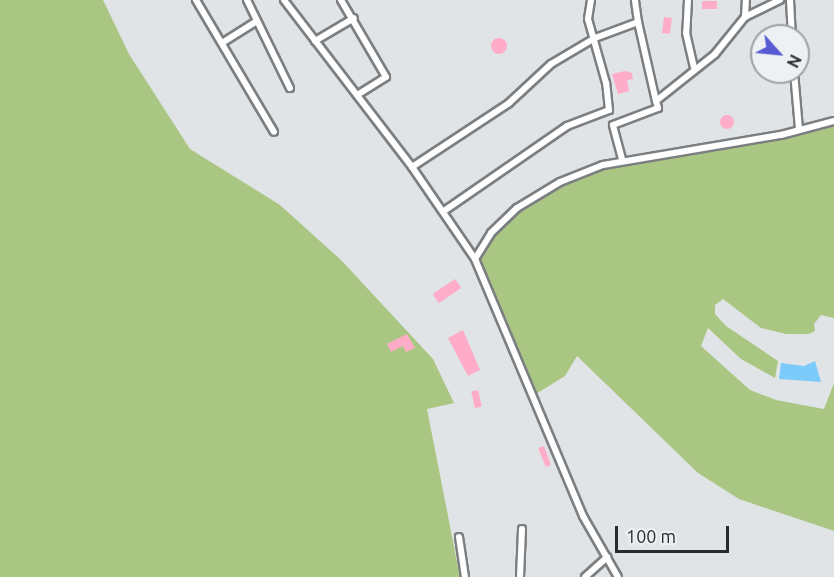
<!DOCTYPE html>
<style>
body{margin:0}
#map{position:relative;width:834px;height:577px;overflow:hidden;background:#e0e4e6;font-family:Ubuntu,sans-serif}
div>[style]{position:absolute}
[style*='--x']{left:calc(var(--x)*1px);top:calc(var(--y)*1px);width:calc(var(--w)*1px);rotate:calc(var(--a)*1deg)}
.green>*{inset:0;background:#aac683}
.water>*{inset:0;background:#7dcbfa}
.building>*{inset:0;background:#feacc8;transform-origin:0 0}
.round{border-radius:50%}
.roads{filter:drop-shadow(2px 0 #7c7f82) drop-shadow(-2px 0 #7c7f82) drop-shadow(0 2px #7c7f82) drop-shadow(0 -2px #7c7f82)}
.minor>*{height:6px;margin:-3px;padding:0 3px;transform-origin:3px;border-radius:3px;background:#fff}
span{translate:-50% -50%;white-space:nowrap;text-align:center;line-height:1.15;-webkit-text-stroke:4.5px #eef1f4;paint-order:stroke}
.north{position:absolute;left:750px;top:24px;width:60px;height:60px;box-sizing:border-box;background:#eef1f4;border:2px solid #9fa1a4;border-radius:50%;rotate:117deg;font-size:16px;font-weight:700;line-height:24px;text-align:center;color:#292a2b}
.north::after{content:'';display:block;margin:auto;width:21px;height:27px;background:#585bd2;clip-path:polygon(50% 0,100% 100%,50% 72%,0 100%)}
.scale{position:absolute;left:615px;top:526px;width:114px;height:27px;box-sizing:border-box;border:3px solid #292a2b;border-top:0;padding-left:8px;font-size:18px;line-height:21px;white-space:nowrap;color:#292a2b;-webkit-text-stroke:4px #eef1f4;paint-order:stroke}
</style>
<div id="map">
<div class="green">
<i style="clip-path:polygon(0 0,103px 0,129px 54px,190px 149px,280px 205px,341px 260px,433px 359px,454px 403px,427px 409px,460px 577px,0 577px)"></i>
<i style="clip-path:polygon(834px 126px,834px 318px,821px 315px,814px 324px,815px 331px,809px 334px,786px 334px,761px 328px,723px 299px,715px 305px,715px 314px,726px 326px,778px 361px,775px 378px,741px 359px,708px 328px,701px 346px,750px 390px,776px 400px,824px 409px,834px 383px,834px 531px,739px 499px,698px 473px,577px 356px,565px 376px,531px 397px,478px 271px,481px 257px,493px 235px,519px 211px,572px 180px,606px 169px)"></i>
</div>
<div class="water">
<i style="clip-path:polygon(815px 361px,821px 382px,779px 379px,781px 363px,804px 366px)"></i>
</div>
<div class="building">
<i style="left:717px;top:1px;width:8px;height:15px;rotate:90deg"></i>
<i style="left:664px;top:17px;width:8px;height:16px;rotate:7deg"></i>
<i class="round" style="left:491px;top:38px;width:16px;height:16px"></i>
<i style="clip-path:polygon(625px 71px,632px 73px,633px 79px,627px 80px,629px 91px,618px 94px,612px 74px)"></i>
<i class="round" style="left:720px;top:115px;width:14px;height:14px"></i>
<i style="left:455px;top:279px;width:11px;height:27px;rotate:56deg"></i>
<i style="clip-path:polygon(463px 330px,480px 370px,468px 376px,448px 338px)"></i>
<i style="clip-path:polygon(407px 334px,415px 348px,406px 352px,403px 346px,391px 352px,387px 344px)"></i>
<i style="left:478px;top:390px;width:17px;height:7px;rotate:77deg"></i>
<i style="clip-path:polygon(544px 446px,551px 465px,546px 467px,538px 448px)"></i>
</div>
<div class="roads">
<div class="minor">
<i style="--x:196;--y:0;--w:153;--a:59.4"></i>
<i style="--x:247;--y:0;--w:98;--a:64"></i>
<i style="--x:284;--y:0;--w:210;--a:52.5"></i>
<i style="--x:412;--y:167;--w:112;--a:55.6"></i>
<i style="--x:475;--y:259;--w:279;--a:67.2"></i>
<i style="--x:583;--y:516;--w:70;--a:60.2"></i>
<i style="--x:341;--y:0;--w:89;--a:59.7"></i>
<i style="--x:386;--y:77;--w:34;--a:148"></i>
<i style="--x:688;--y:0;--w:33;--a:93"></i>
<i style="--x:686;--y:33;--w:35;--a:77"></i>
<i style="--x:790;--y:0;--w:36;--a:87"></i>
<i style="--x:745;--y:17;--w:17;--a:-87"></i>
<i style="--x:638;--y:22;--w:81;--a:77.2"></i>
<i style="--x:315;--y:41;--w:45;--a:-30.5"></i>
<i style="--x:222;--y:43;--w:41;--a:-32.2"></i>
<i style="--x:794;--y:72;--w:57;--a:85"></i>
<i style="--x:622;--y:159;--w:35;--a:-105"></i>
<i style="--x:613;--y:125;--w:48;--a:-20.7"></i>
<i style="--x:658;--y:108;--w:7;--a:-106"></i>
<i style="--x:656;--y:101;--w:75;--a:-38.5"></i>
<i style="--x:715;--y:54;--w:48;--a:-51"></i>
<i style="--x:745;--y:17;--w:39;--a:-26"></i>
<i style="--x:412;--y:167;--w:116;--a:-33.4"></i>
<i style="--x:509;--y:103;--w:57;--a:-42.9"></i>
<i style="--x:551;--y:64;--w:51;--a:-30.6"></i>
<i style="--x:595;--y:38;--w:46;--a:-20.4"></i>
<i style="--x:638;--y:22;--w:22;--a:-98"></i>
<i style="--x:444;--y:211;--w:150;--a:-34.6"></i>
<i style="--x:567;--y:126;--w:45;--a:-20.9"></i>
<i style="--x:609;--y:110;--w:27;--a:-96"></i>
<i style="--x:606;--y:83;--w:66;--a:-105.7"></i>
<i style="--x:588;--y:19;--w:19;--a:-81"></i>
<i style="--x:475;--y:259;--w:31;--a:-58"></i>
<i style="--x:491;--y:233;--w:36;--a:-44"></i>
<i style="--x:517;--y:208;--w:50;--a:-31.2"></i>
<i style="--x:560;--y:182;--w:46;--a:-21.6"></i>
<i style="--x:603;--y:165;--w:181;--a:-9.6"></i>
<i style="--x:781;--y:135;--w:55;--a:-14.8"></i>
<i style="--x:459;--y:537;--w:40;--a:81.5"></i>
<i style="--x:520;--y:577;--w:48;--a:-87.6"></i>
<i style="--x:585;--y:577;--w:30;--a:-42"></i>
</div>
</div>
<div class="north">N</div>
<div class="scale">100 m</div>
</div>
